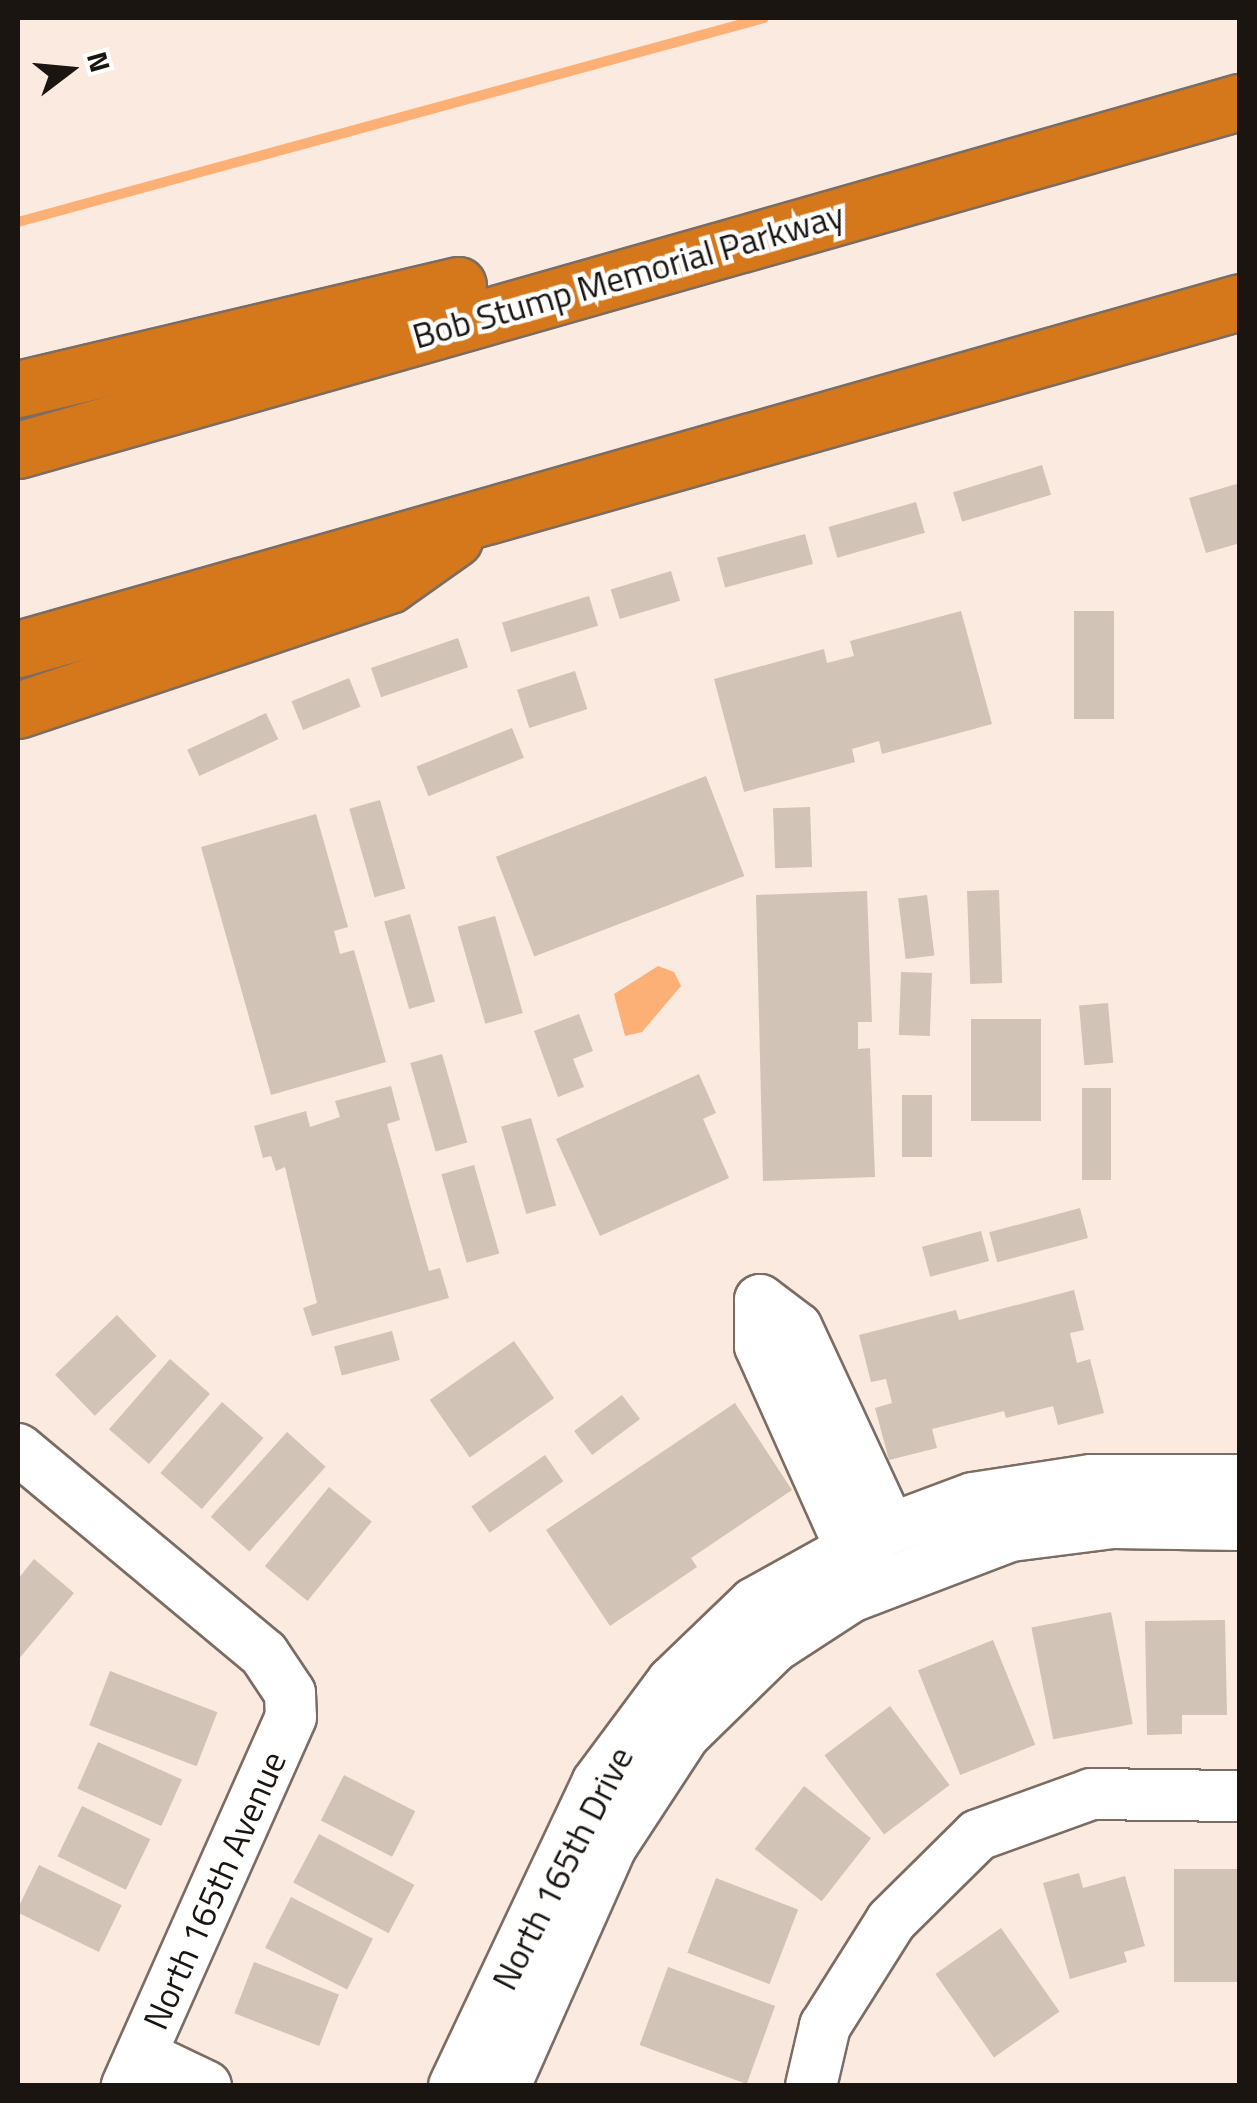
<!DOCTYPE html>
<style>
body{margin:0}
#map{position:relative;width:1257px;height:2103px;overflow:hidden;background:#fbeadf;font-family:"Titillium Web",sans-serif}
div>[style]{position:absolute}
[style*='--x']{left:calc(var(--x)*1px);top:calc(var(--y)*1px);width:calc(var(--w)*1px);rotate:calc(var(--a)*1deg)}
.water>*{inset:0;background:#fdb076}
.stream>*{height:10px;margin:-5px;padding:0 5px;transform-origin:5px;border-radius:5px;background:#fdb076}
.building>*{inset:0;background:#d2c3b7;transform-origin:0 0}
.roads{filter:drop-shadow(2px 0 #7b6d63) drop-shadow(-2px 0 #7b6d63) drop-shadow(0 2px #7b6d63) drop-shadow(0 -2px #7b6d63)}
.minor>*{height:50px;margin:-25px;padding:0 25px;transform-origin:25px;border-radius:25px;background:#fff}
.highway>*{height:55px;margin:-27.5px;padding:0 27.5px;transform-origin:27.5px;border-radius:27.5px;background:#d5771b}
span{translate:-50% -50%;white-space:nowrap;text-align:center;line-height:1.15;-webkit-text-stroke:9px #fff;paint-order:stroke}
.street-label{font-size:35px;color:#1b1511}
.frame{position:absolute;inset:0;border:20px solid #1b1511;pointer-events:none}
.north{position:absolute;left:20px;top:20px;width:100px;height:100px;-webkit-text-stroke:8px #fff;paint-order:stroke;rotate:74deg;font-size:28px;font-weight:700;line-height:40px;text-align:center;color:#1b1511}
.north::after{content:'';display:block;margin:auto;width:35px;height:45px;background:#1b1511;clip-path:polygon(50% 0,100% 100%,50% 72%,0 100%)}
</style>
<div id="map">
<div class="water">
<i style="clip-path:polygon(658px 966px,674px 972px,681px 986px,642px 1032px,625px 1036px,614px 994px)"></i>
</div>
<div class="stream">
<i style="--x:18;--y:222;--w:773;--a:-15.29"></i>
</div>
<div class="building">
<i style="left:1042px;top:465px;width:31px;height:93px;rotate:73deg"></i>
<i style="clip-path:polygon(1240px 483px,1240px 543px,1206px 553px,1189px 498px)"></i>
<i style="left:916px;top:502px;width:32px;height:91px;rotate:74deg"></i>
<i style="left:805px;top:534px;width:31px;height:91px;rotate:75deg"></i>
<i style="left:671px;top:571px;width:31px;height:63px;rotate:73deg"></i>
<i style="left:589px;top:596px;width:31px;height:91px;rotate:73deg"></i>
<i style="clip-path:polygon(961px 611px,992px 724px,882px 754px,879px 741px,852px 749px,855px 762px,744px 792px,714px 679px,824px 649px,827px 663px,854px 656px,850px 641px)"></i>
<i style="left:1074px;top:611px;width:40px;height:108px"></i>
<i style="left:458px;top:638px;width:31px;height:92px;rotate:71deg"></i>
<i style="left:575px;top:671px;width:40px;height:61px;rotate:72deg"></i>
<i style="left:349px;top:678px;width:31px;height:62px;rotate:68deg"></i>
<i style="left:266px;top:713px;width:29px;height:87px;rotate:65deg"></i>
<i style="left:512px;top:728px;width:32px;height:103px;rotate:68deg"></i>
<i style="left:706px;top:776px;width:107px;height:225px;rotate:69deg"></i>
<i style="left:380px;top:800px;width:92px;height:32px;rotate:74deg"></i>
<i style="left:810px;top:807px;width:60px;height:37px;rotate:88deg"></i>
<i style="clip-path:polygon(316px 814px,348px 927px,334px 931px,340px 954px,354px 950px,386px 1062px,271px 1095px,201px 847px)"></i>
<i style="left:999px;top:890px;width:93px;height:32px;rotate:88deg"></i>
<i style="clip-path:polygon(867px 891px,872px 1022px,858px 1022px,858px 1049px,870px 1048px,875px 1177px,763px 1181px,756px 895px)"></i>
<i style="left:927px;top:895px;width:61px;height:29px;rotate:83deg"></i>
<i style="left:410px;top:914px;width:91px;height:27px;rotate:74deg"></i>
<i style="left:495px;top:916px;width:101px;height:39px;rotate:74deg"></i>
<i style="left:901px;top:972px;width:31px;height:63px;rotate:2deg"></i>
<i style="left:1108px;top:1003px;width:60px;height:29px;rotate:85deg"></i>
<i style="clip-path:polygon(579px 1014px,593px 1051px,573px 1059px,584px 1087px,558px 1097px,534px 1031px)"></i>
<i style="left:971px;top:1019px;width:70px;height:102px"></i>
<i style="left:442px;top:1054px;width:92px;height:33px;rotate:74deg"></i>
<i style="clip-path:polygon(699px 1074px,716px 1113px,703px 1119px,729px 1178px,600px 1236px,556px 1139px)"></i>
<i style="clip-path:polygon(391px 1086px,400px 1120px,387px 1124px,429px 1271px,440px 1268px,449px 1298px,312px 1336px,303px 1308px,317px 1303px,285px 1167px,276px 1171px,271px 1156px,263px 1158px,254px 1126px,306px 1111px,310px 1127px,340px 1117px,335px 1101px)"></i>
<i style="left:1111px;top:1088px;width:92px;height:29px;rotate:90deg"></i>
<i style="left:902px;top:1095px;width:30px;height:62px"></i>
<i style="left:531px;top:1118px;width:91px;height:31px;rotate:74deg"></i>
<i style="left:474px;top:1165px;width:92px;height:34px;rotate:74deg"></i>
<i style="left:1080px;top:1208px;width:31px;height:94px;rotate:75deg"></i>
<i style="left:981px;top:1231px;width:31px;height:61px;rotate:75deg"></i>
<i style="clip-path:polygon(1074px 1290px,1084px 1330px,1070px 1333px,1077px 1363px,1090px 1359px,1104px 1413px,1058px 1425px,1053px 1406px,1006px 1418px,1004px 1411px,932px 1429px,937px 1448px,889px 1460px,875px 1408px,892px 1403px,886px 1379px,871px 1382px,859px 1335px,956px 1310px,959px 1320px)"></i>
<i style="left:117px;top:1315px;width:57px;height:86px;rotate:46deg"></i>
<i style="left:392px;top:1331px;width:30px;height:60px;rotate:75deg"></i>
<i style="left:514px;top:1341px;width:70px;height:103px;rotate:55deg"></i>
<i style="left:170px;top:1359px;width:53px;height:93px;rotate:41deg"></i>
<i style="left:622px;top:1395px;width:30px;height:60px;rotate:53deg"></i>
<i style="left:222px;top:1402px;width:55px;height:94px;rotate:41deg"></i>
<i style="clip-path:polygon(735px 1403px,792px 1490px,691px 1558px,697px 1567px,610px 1626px,546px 1530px)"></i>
<i style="left:287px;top:1432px;width:52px;height:114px;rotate:42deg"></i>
<i style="left:545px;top:1455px;width:32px;height:90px;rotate:55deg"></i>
<i style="left:329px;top:1487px;width:55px;height:102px;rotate:39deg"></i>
<i style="clip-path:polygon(34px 1559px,74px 1593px,18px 1660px,18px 1579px)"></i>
<i style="left:1111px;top:1612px;width:114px;height:81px;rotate:79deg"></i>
<i style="clip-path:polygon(1225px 1620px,1227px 1715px,1182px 1715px,1182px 1734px,1147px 1735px,1145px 1621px)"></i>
<i style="left:993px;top:1640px;width:113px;height:81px;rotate:68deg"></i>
<i style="left:110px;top:1671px;width:115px;height:58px;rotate:21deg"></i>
<i style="left:890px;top:1706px;width:99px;height:82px;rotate:53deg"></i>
<i style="left:98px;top:1742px;width:92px;height:51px;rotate:24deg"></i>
<i style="left:344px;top:1775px;width:80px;height:51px;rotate:27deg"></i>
<i style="left:804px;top:1786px;width:85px;height:80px;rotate:38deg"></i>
<i style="left:82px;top:1806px;width:76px;height:56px;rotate:26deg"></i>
<i style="left:319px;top:1834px;width:108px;height:55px;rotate:28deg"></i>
<i style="left:39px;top:1865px;width:92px;height:52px;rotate:26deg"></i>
<i style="left:1174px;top:1869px;width:66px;height:113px"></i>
<i style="clip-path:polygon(1079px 1873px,1083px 1888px,1125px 1876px,1145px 1946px,1124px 1952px,1127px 1962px,1070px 1979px,1043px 1883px)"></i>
<i style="left:716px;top:1878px;width:88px;height:80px;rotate:21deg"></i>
<i style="left:291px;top:1897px;width:92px;height:57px;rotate:27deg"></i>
<i style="left:1001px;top:1928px;width:102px;height:80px;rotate:55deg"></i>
<i style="left:254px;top:1962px;width:91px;height:55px;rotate:21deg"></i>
<i style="left:668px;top:1967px;width:114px;height:83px;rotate:20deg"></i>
</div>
<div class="roads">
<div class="minor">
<i style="--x:760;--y:1300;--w:46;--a:90"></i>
<i style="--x:760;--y:1346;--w:220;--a:65.9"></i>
<i style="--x:760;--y:1300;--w:46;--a:37.1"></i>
<i style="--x:797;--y:1328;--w:221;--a:65.1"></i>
<i style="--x:18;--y:1449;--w:320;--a:39.8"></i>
<i style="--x:264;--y:1654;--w:47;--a:56.3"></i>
<i style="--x:290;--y:1693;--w:24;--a:88"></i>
<i style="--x:291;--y:1717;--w:404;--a:114"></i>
<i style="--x:141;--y:2055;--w:72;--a:25.5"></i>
<i style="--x:454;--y:2086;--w:335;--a:-64.7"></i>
<i style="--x:597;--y:1783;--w:126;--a:-53.4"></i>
<i style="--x:672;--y:1682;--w:114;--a:-43.9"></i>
<i style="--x:754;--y:1603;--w:146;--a:-29"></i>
<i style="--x:882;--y:1532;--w:97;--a:-20.5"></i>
<i style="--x:973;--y:1498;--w:119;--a:-8.7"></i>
<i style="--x:1091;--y:1480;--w:149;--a:0"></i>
<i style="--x:505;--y:2086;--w:261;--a:-66.1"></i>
<i style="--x:611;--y:1847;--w:135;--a:-56.8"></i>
<i style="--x:685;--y:1734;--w:124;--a:-44.3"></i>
<i style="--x:774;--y:1647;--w:92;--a:-33"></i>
<i style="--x:851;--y:1597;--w:171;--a:-20.9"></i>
<i style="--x:1011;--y:1536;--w:103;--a:-7.3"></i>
<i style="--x:1113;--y:1523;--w:127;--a:0.9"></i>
<i style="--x:811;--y:2086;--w:62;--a:-76.9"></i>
<i style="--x:825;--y:2026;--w:124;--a:-57.8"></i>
<i style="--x:891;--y:1921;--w:122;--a:-44.7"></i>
<i style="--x:978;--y:1835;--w:120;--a:-19.9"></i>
<i style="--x:1091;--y:1794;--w:149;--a:0.8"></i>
</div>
<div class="highway">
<i style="--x:18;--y:389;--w:452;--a:-13.3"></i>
<i style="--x:18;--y:450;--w:1271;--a:-15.9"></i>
<i style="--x:18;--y:649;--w:1270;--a:-15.85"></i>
<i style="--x:18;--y:710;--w:391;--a:-18.6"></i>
<i style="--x:389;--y:585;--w:80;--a:-35.3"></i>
</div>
</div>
<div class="street-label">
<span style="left:628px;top:275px;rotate:-16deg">Bob Stump Memorial Parkway</span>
<span style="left:562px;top:1868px;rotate:-63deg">North 165th Drive</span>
<span style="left:214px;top:1890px;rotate:-66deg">North 165th Avenue</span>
</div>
<div class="frame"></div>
<div class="north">N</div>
</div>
